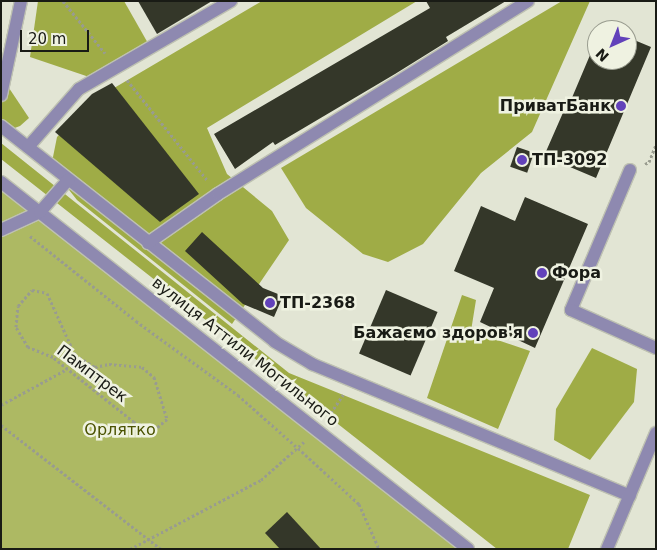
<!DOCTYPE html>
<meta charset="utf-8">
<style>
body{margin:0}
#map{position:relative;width:657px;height:550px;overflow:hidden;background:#e2e5d4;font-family:"DejaVu Sans",sans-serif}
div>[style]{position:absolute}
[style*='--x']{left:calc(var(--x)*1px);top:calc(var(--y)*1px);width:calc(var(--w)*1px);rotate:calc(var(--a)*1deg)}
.green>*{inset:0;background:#adb963}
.forest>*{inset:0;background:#9fac46}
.building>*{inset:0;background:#343729;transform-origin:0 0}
.path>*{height:3px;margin-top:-1.5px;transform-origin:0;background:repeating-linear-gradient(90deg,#999c8f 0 2.5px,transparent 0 5px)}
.roads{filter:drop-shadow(1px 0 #bec1b2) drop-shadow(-1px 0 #bec1b2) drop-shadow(0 1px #bec1b2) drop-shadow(0 -1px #bec1b2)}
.minor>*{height:12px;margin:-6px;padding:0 6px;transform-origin:6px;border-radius:6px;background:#8e89b0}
.dots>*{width:14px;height:14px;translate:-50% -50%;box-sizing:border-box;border:2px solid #eff2e1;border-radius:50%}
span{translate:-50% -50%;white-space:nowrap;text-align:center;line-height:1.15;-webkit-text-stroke:5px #eff2e1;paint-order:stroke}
.poi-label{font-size:16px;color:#191b15;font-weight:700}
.right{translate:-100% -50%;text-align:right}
.left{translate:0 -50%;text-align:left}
.street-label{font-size:16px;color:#191b15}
.park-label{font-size:16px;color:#4a5201}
.frame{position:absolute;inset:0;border:2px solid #191b15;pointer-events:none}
.north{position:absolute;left:587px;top:20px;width:50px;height:50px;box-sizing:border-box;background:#eff2e1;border:1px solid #999c8f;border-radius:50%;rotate:224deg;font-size:14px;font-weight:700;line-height:20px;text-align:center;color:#191b15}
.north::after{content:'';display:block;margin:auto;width:18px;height:22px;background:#6242ba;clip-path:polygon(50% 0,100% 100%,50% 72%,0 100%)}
.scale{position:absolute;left:20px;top:30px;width:69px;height:22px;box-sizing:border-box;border:2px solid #191b15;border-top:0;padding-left:6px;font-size:15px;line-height:18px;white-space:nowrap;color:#191b15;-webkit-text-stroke:4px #eff2e1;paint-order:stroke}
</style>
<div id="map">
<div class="green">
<i style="clip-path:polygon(1px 186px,462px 549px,1px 549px)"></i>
</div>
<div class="forest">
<i style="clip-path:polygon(38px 1px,124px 1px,149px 45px,101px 81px,30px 57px)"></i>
<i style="clip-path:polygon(262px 1px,417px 1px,207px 128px,227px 174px,272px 211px,289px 240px,232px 324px,77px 200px,51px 167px,57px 137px,92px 101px)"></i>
<i style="clip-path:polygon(562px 1px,590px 1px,532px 132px,481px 173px,423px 244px,388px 262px,363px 254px,306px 208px,281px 168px)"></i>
<i style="clip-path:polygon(1px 76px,29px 118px,20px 126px,1px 133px)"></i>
<i style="clip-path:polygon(1px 143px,289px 373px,590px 495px,568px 549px,497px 549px,1px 159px)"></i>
<i style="clip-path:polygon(462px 295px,476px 300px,471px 331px,530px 351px,498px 429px,427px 398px)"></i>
<i style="clip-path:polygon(592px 348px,637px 369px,634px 402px,590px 460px,554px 440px,556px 409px)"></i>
</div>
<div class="building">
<i style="clip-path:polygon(138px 1px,212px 1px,157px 34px)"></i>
<i style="clip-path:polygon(426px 1px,506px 1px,446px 37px,448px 41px,395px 74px,275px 145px,273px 142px,235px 169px,214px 134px,430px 8px)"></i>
<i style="clip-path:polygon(599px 25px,611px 30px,597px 30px,597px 60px,627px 60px,627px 37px,651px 47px,596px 178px,544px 156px,569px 99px,571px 100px,593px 48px,590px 47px)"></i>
<i style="clip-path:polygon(112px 83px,199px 194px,160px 222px,55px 132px,92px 94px)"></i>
<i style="left:517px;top:147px;width:18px;height:21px;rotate:19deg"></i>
<i style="clip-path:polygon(525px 197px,588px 224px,535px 348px,480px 322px,494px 288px,454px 271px,481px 206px,515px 221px)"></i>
<i style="clip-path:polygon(202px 232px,263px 288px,283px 296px,274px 317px,243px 304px,185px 251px)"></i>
<i style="left:386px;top:290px;width:56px;height:69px;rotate:23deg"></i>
<i style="clip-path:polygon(287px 512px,321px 549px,280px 549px,265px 533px)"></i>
</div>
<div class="path">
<i style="--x:63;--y:1;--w:67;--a:51.1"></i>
<i style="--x:127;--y:80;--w:128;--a:51.3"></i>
<i style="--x:645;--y:164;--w:4;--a:-27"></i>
<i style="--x:649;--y:162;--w:18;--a:-68"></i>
<i style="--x:30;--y:236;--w:136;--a:38.7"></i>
<i style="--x:136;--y:321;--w:126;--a:36"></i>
<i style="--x:238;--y:395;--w:80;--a:41.5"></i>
<i style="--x:298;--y:448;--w:83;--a:42.6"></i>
<i style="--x:359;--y:504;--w:49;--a:66"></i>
<i style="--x:32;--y:290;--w:15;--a:11"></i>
<i style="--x:47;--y:293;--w:68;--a:65.7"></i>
<i style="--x:75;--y:355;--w:23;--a:31"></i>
<i style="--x:95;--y:367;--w:14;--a:-12"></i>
<i style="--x:109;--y:364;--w:33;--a:5"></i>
<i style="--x:142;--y:367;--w:16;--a:40"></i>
<i style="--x:154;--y:377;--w:44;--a:72.8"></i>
<i style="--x:167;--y:419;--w:16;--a:140"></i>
<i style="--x:155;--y:429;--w:22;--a:-162"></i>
<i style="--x:134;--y:422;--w:104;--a:-141.3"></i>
<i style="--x:53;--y:357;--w:27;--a:-158"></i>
<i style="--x:28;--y:347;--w:23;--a:-121"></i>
<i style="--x:16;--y:327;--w:21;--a:-85"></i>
<i style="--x:18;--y:306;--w:21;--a:-49"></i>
<i style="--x:1;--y:405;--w:75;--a:-28.6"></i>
<i style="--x:328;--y:417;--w:27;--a:-56"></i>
<i style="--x:1;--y:425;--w:202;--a:37.8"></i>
<i style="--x:130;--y:549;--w:148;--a:-27.8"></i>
<i style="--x:261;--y:480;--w:59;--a:-41.6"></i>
</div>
<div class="roads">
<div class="minor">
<i style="--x:1;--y:95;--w:96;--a:-78"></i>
<i style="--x:1;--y:126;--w:349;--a:38.2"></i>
<i style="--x:275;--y:342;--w:43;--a:30.7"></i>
<i style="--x:312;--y:364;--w:344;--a:22.5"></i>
<i style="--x:28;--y:147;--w:77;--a:-48.7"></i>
<i style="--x:79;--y:89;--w:176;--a:-30.1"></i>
<i style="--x:630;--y:170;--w:152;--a:112.9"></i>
<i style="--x:571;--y:310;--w:93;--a:24.1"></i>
<i style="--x:1;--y:182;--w:594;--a:38.16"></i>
<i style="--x:1;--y:230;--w:43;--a:-24.8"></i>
<i style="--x:40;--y:212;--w:43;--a:-48.8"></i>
<i style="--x:148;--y:243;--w:85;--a:-35"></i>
<i style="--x:218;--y:194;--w:365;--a:-31.9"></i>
<i style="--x:607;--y:549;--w:126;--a:-67.1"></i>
</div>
</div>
<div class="dots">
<i style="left:621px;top:106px;background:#6242ba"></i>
<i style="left:522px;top:160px;background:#6242ba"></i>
<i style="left:542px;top:273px;background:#6242ba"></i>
<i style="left:270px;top:303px;background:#6242ba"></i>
<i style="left:533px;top:333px;background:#6242ba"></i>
</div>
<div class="poi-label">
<span class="right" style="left:611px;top:106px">ПриватБанк</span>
<span class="left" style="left:532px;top:160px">ТП-3092</span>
<span class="left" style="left:552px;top:273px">Фора</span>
<span class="left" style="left:280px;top:303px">ТП-2368</span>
<span class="right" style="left:523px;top:333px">Бажаємо здоров'я</span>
</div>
<div class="street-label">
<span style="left:245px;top:352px;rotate:38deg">вулиця Аттили Могильного</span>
<span style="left:92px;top:374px;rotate:37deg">Памптрек</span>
</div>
<div class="park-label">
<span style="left:120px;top:430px">Орлятко</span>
</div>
<div class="frame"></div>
<div class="north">N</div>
<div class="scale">20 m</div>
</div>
